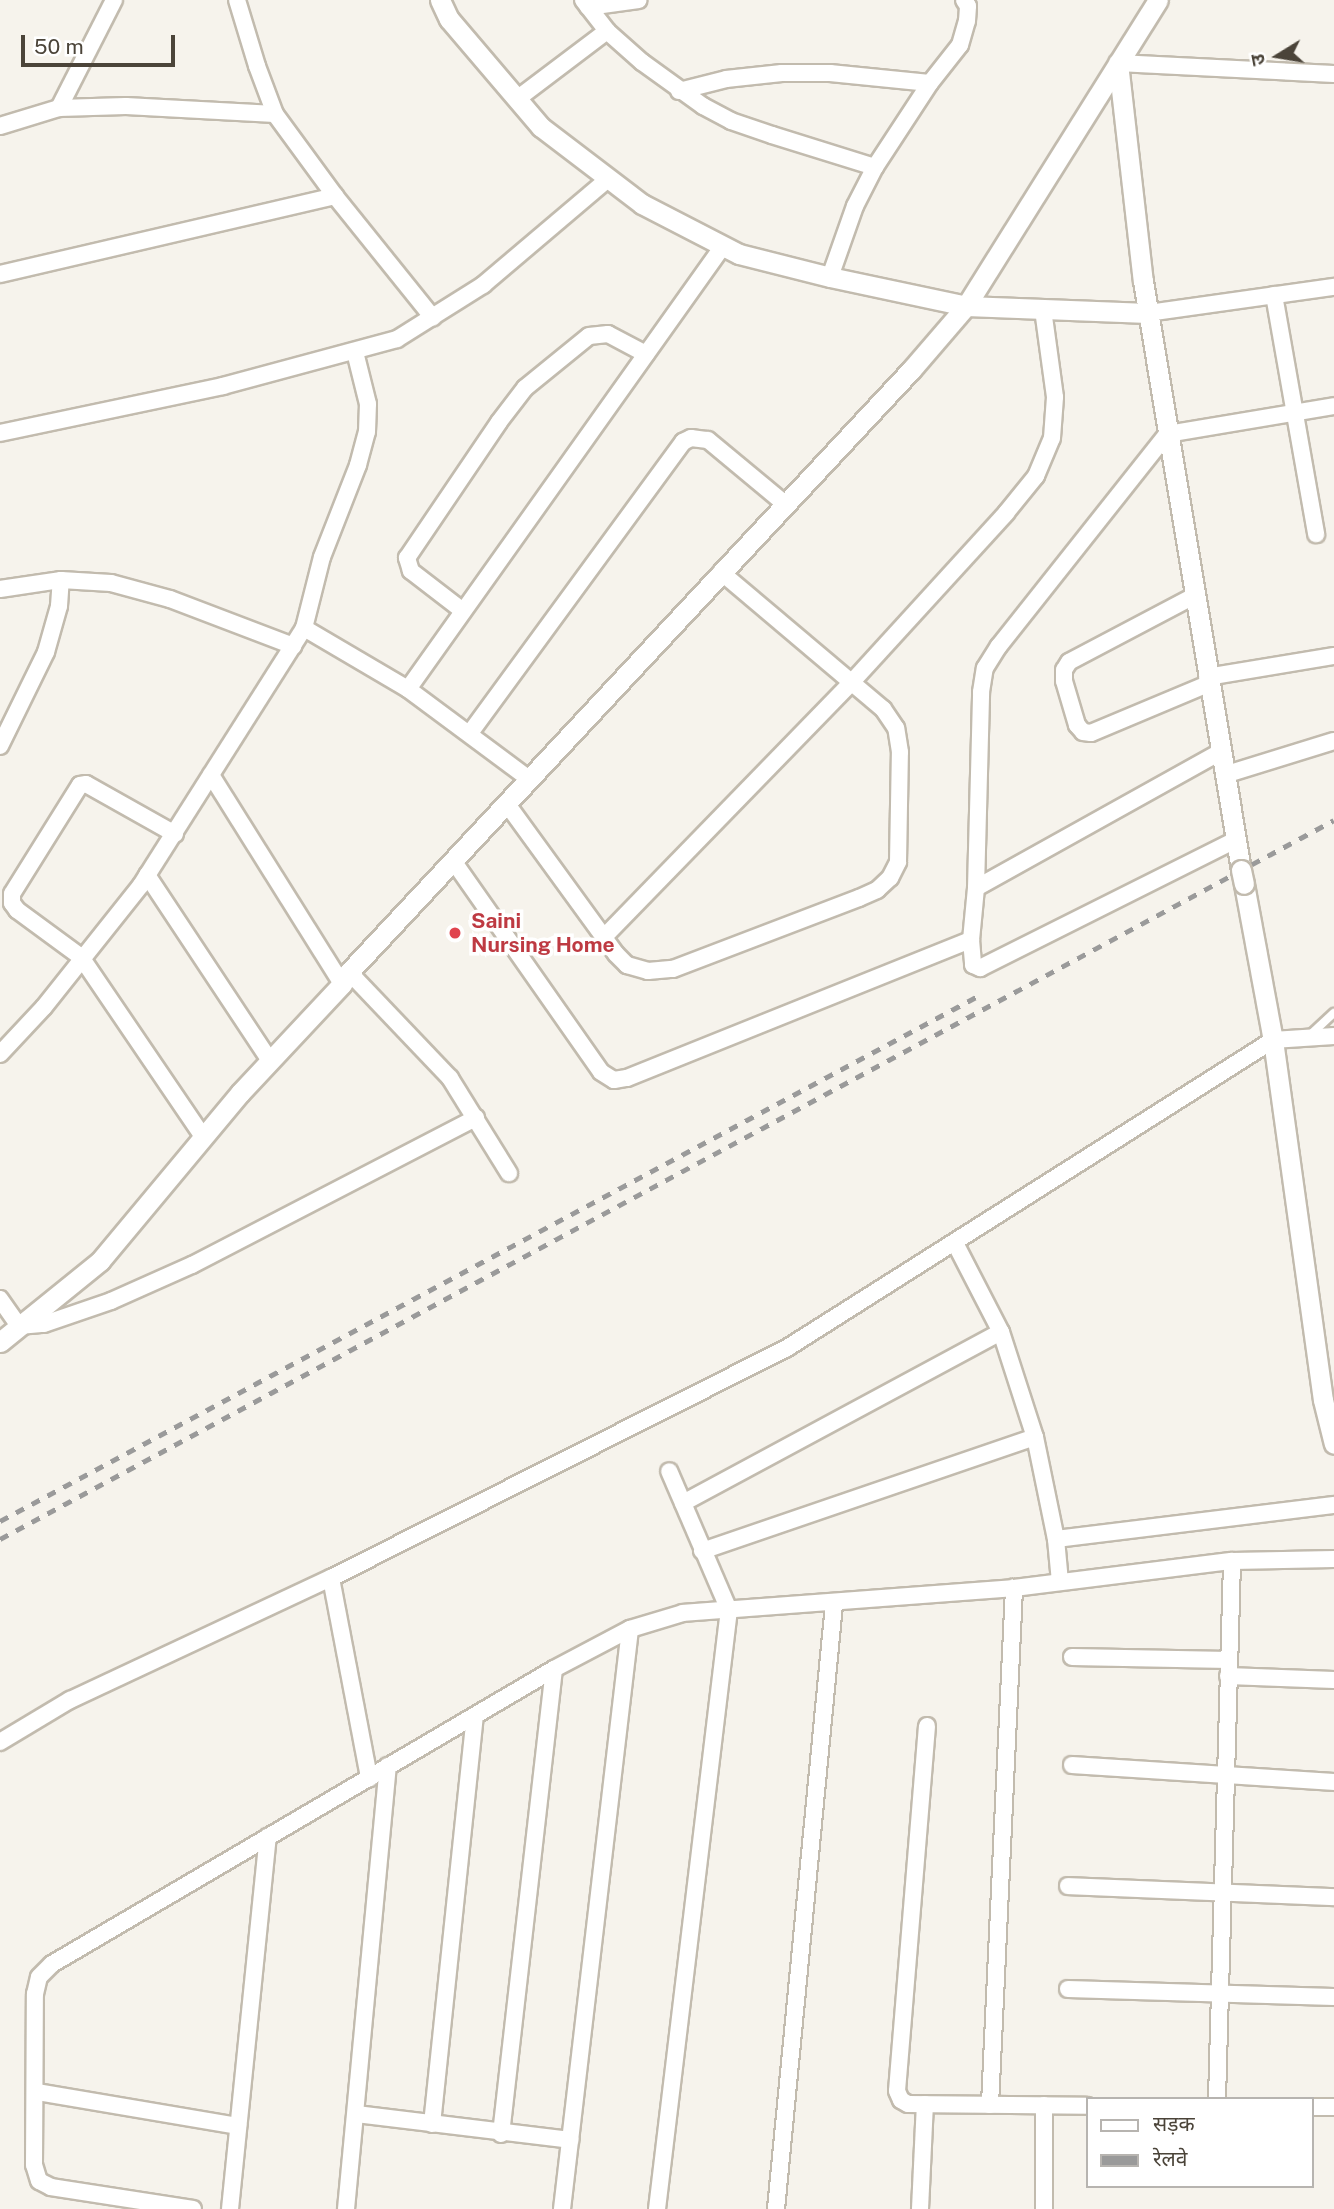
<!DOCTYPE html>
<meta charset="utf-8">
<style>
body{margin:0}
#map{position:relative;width:1334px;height:2209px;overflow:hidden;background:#f6f3ec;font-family:"Public Sans","Noto Sans Devanagari",sans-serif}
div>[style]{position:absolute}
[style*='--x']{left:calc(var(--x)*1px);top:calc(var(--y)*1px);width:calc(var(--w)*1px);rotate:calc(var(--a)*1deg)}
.roads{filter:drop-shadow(2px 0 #c2bbae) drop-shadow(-2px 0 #c2bbae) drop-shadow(0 2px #c2bbae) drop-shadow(0 -2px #c2bbae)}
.service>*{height:8px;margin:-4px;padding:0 4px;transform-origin:4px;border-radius:4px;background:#fff}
.minor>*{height:16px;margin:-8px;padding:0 8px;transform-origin:8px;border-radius:8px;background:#fff}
.tertiary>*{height:19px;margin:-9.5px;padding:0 9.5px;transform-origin:9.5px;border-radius:9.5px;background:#fff}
.rail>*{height:5px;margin-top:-2.5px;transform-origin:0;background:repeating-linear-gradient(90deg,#9a9a9a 0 9px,transparent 0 18px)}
.bridges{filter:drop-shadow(2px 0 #c2bbae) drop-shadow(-2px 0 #c2bbae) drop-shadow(0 2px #c2bbae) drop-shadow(0 -2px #c2bbae)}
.tertiary-bridge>*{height:19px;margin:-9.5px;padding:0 9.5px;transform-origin:9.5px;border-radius:9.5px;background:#fff}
.dots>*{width:19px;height:19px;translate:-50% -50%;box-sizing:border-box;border:4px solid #fff;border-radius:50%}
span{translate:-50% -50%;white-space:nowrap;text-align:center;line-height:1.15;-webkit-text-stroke:7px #fff;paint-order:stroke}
.health-label{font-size:21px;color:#be3a42;font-weight:700}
.left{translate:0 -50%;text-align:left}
.legend{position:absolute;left:1086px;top:2097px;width:228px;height:91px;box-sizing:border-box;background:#fff;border:2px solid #b7b4b0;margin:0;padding:9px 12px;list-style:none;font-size:21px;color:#4b4439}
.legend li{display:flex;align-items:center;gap:14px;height:35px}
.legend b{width:35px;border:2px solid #b7b4b0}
.north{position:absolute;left:1243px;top:21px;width:70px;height:70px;-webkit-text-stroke:5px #fff;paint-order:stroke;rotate:259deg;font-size:19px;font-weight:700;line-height:28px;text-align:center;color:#4b4439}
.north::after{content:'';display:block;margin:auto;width:24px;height:32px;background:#4b4439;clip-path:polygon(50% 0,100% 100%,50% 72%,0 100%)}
.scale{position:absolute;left:21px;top:35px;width:154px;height:32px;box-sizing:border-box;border:4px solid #4b4439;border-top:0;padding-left:9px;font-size:21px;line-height:24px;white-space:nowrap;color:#4b4439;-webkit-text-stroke:5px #fff;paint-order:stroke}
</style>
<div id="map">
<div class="roads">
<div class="service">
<i style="--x:1309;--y:1036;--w:34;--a:-43"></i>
</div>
<div class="minor">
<i style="--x:237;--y:0;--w:69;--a:73.1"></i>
<i style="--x:257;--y:66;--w:51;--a:69.4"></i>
<i style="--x:275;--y:114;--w:102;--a:53.8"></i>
<i style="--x:335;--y:196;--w:156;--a:51.2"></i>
<i style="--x:583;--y:0;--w:39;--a:52"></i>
<i style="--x:607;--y:31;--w:47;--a:41.5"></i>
<i style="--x:642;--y:62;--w:75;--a:35.8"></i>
<i style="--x:703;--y:106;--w:32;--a:28"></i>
<i style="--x:731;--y:121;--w:43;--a:18.9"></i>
<i style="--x:772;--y:135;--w:108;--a:17.3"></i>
<i style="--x:588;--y:7;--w:51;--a:-7.8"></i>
<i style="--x:1118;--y:63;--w:216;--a:2.9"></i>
<i style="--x:679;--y:91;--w:49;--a:-14.3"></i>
<i style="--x:726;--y:79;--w:56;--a:-6.1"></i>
<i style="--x:782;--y:73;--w:48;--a:0"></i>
<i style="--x:830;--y:73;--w:100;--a:5.7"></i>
<i style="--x:517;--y:99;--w:113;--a:-37.1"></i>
<i style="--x:59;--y:108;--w:67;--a:-1.7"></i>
<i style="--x:126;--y:106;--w:149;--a:3.1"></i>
<i style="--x:0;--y:126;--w:62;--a:-17"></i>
<i style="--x:59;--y:108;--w:121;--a:-63"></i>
<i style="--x:0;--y:274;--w:344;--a:-13.1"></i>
<i style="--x:830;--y:277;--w:75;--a:-70.6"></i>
<i style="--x:855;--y:206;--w:44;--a:-62.9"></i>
<i style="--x:875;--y:167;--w:100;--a:-56.8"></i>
<i style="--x:930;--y:83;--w:48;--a:-51.7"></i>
<i style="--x:960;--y:45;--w:25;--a:-74"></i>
<i style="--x:967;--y:21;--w:15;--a:-86"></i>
<i style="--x:968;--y:6;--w:7;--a:-124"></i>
<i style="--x:1274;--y:295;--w:243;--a:80"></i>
<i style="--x:1148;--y:313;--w:188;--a:-8"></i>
<i style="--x:0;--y:433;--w:228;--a:-11.9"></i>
<i style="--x:223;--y:386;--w:180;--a:-15.1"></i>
<i style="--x:397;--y:339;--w:102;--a:-32.1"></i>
<i style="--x:483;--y:285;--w:164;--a:-40.3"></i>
<i style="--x:0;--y:589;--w:62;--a:-8.4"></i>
<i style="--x:61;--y:580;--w:50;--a:3.4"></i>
<i style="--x:111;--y:583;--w:61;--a:15.2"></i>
<i style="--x:170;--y:599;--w:132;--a:20.9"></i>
<i style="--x:1194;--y:596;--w:141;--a:152.2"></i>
<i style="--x:1069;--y:662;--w:9;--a:122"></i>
<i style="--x:1064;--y:670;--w:11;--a:90"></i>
<i style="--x:1064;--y:681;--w:46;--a:73.5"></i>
<i style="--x:1077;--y:725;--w:9;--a:49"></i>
<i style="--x:1083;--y:732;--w:8;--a:7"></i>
<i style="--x:1091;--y:733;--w:127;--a:-22.7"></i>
<i style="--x:463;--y:611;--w:66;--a:-142.4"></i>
<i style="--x:411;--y:571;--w:14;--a:-107"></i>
<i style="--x:407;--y:558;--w:164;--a:-55.9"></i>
<i style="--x:499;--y:422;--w:43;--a:-52.6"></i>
<i style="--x:525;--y:388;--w:82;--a:-39.1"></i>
<i style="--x:589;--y:336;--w:19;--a:-6"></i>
<i style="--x:608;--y:334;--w:43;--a:27.8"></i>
<i style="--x:304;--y:628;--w:121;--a:30.4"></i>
<i style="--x:408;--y:689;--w:151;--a:36.6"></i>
<i style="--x:1207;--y:677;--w:129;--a:-9.4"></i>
<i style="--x:408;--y:689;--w:544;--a:-54.58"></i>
<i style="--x:470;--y:733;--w:361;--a:-53.8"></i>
<i style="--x:683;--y:442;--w:9;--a:-27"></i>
<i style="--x:691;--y:438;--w:17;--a:7"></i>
<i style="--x:708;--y:440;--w:100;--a:39.7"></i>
<i style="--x:0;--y:746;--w:105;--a:-63.9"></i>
<i style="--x:46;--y:652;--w:48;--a:-74.2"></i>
<i style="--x:59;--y:606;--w:26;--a:-86"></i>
<i style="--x:211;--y:775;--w:247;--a:57.9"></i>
<i style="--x:1224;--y:775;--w:115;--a:-17.2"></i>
<i style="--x:507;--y:804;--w:185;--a:54"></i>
<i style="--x:616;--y:954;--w:16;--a:45"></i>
<i style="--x:627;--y:965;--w:22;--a:16"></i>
<i style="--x:648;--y:971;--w:25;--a:-5"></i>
<i style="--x:673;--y:969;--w:199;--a:-20.9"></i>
<i style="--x:859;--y:898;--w:20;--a:-24"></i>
<i style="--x:877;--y:890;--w:18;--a:-43"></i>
<i style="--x:890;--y:878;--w:18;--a:-63"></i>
<i style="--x:898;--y:862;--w:110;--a:-89"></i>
<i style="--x:900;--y:752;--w:24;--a:-99"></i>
<i style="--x:896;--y:728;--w:23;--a:-124"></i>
<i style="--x:883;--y:709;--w:212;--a:-139.8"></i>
<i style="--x:175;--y:834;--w:102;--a:-150.7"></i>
<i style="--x:86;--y:784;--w:6;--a:171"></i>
<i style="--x:80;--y:785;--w:128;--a:122"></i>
<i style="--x:12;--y:894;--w:9;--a:90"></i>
<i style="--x:12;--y:903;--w:9;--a:54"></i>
<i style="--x:17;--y:910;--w:79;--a:36.3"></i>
<i style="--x:81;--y:957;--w:219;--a:55.8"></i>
<i style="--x:454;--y:862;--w:256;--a:55"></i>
<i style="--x:601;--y:1072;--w:15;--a:32"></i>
<i style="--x:614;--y:1080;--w:13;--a:-9"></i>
<i style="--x:627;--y:1078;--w:371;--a:-21.9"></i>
<i style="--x:971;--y:940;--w:52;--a:-84.5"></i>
<i style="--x:976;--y:888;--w:196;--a:-88.5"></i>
<i style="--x:981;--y:692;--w:24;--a:-81"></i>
<i style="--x:985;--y:668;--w:26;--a:-58"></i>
<i style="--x:999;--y:646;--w:270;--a:-51.6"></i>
<i style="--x:1167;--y:434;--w:169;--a:-9.5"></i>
<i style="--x:147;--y:875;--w:223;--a:56.5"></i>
<i style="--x:976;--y:888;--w:279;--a:-29.1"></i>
<i style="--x:605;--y:936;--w:353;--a:-45.8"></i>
<i style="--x:851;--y:683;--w:230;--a:-47.6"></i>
<i style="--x:1006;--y:513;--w:48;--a:-51"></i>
<i style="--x:1036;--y:476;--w:41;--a:-67.2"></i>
<i style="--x:1052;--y:438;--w:41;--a:-85.8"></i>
<i style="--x:1055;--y:397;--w:89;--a:-97.8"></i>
<i style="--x:971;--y:940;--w:25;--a:85"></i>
<i style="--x:973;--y:965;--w:8;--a:23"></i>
<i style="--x:980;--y:968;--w:286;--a:-26.6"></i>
<i style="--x:349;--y:972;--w:146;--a:46.4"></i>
<i style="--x:450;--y:1078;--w:112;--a:58.2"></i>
<i style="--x:0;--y:1054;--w:64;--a:-46.9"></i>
<i style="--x:44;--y:1007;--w:156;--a:-51.5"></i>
<i style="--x:141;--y:885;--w:304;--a:-57.6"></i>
<i style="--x:304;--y:628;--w:73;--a:-75.8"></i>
<i style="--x:322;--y:557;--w:99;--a:-68.6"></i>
<i style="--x:358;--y:465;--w:34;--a:-75"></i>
<i style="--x:367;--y:432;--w:28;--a:-88"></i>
<i style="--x:368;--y:404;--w:54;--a:-104"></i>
<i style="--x:955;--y:1243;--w:100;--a:62.7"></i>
<i style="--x:1001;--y:1332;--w:110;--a:72.1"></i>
<i style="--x:1035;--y:1437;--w:104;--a:78.4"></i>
<i style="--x:1056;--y:1539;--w:43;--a:84.7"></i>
<i style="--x:0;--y:1299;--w:33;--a:55"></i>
<i style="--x:19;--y:1326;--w:25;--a:-5"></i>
<i style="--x:44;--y:1324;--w:71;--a:-18.9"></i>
<i style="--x:111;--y:1301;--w:89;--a:-24"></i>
<i style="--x:192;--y:1265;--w:320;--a:-27.4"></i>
<i style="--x:683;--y:1503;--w:361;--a:-28.3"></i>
<i style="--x:1056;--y:1539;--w:280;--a:-7"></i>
<i style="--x:702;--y:1551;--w:352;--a:-18.9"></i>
<i style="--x:331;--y:1578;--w:204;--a:79.2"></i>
<i style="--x:1072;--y:1657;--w:157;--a:1.1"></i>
<i style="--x:1228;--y:1676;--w:106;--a:2.2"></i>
<i style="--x:927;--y:1726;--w:366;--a:94.7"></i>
<i style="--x:897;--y:2091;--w:10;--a:66"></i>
<i style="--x:901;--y:2100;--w:8;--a:30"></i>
<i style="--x:908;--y:2104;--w:179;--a:0.6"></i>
<i style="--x:0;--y:1742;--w:82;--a:-31"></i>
<i style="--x:70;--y:1700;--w:288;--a:-25.1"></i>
<i style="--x:331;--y:1578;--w:511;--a:-26.77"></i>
<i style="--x:787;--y:1348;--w:575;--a:-32.36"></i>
<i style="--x:1273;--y:1040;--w:61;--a:-3.8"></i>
<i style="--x:1072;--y:1765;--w:263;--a:3.7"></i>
<i style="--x:1068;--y:1886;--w:266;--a:2.4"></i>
<i style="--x:1068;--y:1989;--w:266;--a:1.7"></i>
<i style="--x:37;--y:2092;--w:204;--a:9.6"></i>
<i style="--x:1217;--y:2099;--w:538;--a:-88.4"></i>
<i style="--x:990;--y:2105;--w:518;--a:-87.34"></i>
<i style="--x:1311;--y:2107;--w:23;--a:0"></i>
<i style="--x:356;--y:2114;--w:216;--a:6.9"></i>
<i style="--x:432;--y:2124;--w:410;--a:-84"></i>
<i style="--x:501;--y:2134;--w:468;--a:-83.5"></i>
<i style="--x:193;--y:2209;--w:144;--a:-171.2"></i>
<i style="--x:51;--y:2187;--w:13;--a:-153"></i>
<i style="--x:39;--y:2181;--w:17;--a:-107"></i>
<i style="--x:34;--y:2165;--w:171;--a:-89.7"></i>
<i style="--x:35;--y:1994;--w:17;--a:-77"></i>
<i style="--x:39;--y:1977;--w:18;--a:-45"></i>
<i style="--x:52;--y:1964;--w:582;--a:-30.44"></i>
<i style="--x:554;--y:1669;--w:86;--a:-27.8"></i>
<i style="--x:630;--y:1629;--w:55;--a:-16.8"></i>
<i style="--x:683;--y:1613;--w:332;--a:-4.3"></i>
<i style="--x:1014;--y:1588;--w:220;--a:-7.1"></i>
<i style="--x:1232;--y:1561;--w:102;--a:-1.1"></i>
<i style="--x:230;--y:2209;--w:374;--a:-84.2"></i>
<i style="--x:346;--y:2209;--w:445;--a:-84.6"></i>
<i style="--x:562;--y:2209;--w:584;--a:-83.31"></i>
<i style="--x:657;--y:2209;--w:603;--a:-83.15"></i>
<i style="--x:729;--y:1610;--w:151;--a:-113.3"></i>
<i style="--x:776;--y:2209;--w:608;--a:-84.52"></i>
<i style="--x:920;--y:2209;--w:105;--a:-87.3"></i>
<i style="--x:1044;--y:2209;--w:104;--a:-90"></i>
</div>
<div class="tertiary">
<i style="--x:440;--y:0;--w:21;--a:65"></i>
<i style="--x:449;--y:19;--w:142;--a:49.6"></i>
<i style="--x:541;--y:127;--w:127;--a:37.3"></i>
<i style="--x:642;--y:204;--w:109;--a:27.3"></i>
<i style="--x:739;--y:254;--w:94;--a:14.2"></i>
<i style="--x:830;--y:277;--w:139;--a:12"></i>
<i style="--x:966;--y:306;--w:182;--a:2.2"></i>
<i style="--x:1118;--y:63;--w:219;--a:83.5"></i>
<i style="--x:1143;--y:281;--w:597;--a:80.55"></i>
<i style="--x:1244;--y:884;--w:159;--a:79.5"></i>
<i style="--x:1273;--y:1040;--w:363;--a:82.1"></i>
<i style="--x:1323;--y:1400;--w:45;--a:76"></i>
<i style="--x:0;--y:1342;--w:129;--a:-39"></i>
<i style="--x:100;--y:1261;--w:219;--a:-50.2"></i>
<i style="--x:240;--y:1093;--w:149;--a:-46.9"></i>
<i style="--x:342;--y:984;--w:14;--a:-60"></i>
<i style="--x:349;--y:972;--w:824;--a:-46.97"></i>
<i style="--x:911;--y:370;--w:84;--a:-49.3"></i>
<i style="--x:966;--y:306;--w:361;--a:-57.9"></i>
</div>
</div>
<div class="rail">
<i style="--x:0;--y:1521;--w:1110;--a:-28.23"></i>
<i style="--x:0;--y:1539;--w:1515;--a:-28.32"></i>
</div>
<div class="bridges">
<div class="tertiary-bridge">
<i style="--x:1241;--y:870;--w:14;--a:78"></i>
</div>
</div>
<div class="dots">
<i style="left:455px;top:933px;background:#e0444e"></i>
</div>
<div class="health-label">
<span class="left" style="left:471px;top:933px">Saini<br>Nursing Home</span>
</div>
<ul class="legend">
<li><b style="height:9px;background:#fff"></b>सड़क</li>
<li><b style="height:9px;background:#9a9a9a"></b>रेलवे</li>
</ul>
<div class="north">उ</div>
<div class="scale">50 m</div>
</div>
